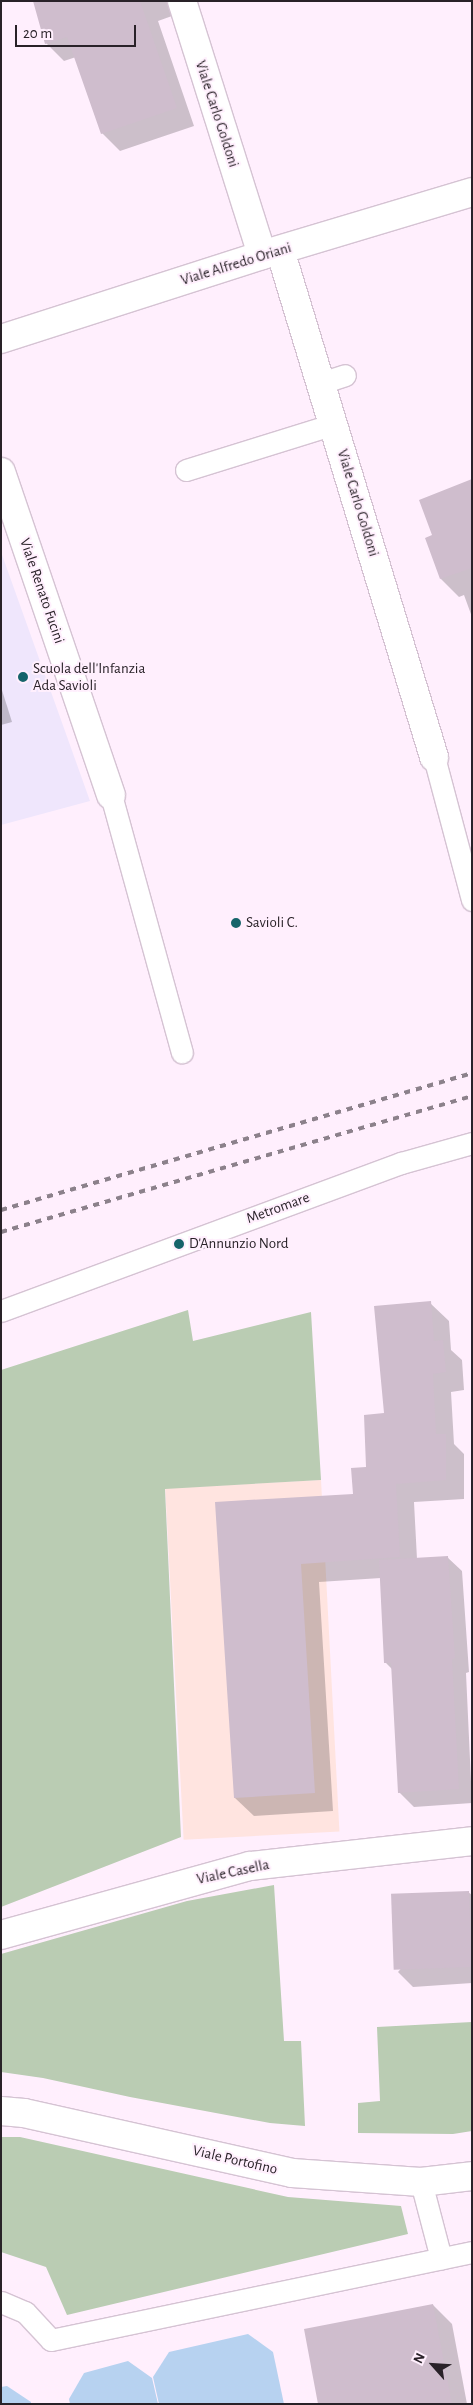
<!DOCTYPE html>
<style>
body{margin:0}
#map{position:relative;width:473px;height:2405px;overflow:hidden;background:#ffeffd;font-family:"Alegreya Sans",sans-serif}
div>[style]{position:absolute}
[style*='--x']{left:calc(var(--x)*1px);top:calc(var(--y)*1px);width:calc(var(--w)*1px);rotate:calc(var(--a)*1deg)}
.commercial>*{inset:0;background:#ffe4e0;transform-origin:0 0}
.education>*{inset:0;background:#efe6fc}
.green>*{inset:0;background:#baccb3}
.water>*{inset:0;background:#b7d2f0}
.shadow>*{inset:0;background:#0003}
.building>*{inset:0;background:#cfbdcd;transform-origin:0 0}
.roads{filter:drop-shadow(1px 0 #d5c3d3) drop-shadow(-1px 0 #d5c3d3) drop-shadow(0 1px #d5c3d3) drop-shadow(0 -1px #d5c3d3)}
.service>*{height:21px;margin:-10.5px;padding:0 10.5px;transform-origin:10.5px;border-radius:10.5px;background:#fff}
.minor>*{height:28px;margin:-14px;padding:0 14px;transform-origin:14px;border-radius:14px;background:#fff}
.tertiary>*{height:28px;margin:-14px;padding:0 14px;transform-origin:14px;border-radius:14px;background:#fff}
.rail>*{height:4px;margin-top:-2px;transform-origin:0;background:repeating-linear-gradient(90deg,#8c818b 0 6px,transparent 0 12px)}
.dots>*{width:14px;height:14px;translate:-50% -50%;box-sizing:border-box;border:2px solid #ffeffd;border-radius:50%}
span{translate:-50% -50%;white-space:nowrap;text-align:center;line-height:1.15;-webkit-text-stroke:4px #ffeffd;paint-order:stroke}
.street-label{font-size:15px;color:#292228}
.poi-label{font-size:15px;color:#292228}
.left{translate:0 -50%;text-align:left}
.frame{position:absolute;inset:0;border:2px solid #292228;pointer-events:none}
.north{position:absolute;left:408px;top:2340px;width:50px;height:50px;-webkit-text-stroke:4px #ffeffd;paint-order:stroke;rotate:296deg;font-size:14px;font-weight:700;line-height:20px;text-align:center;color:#292228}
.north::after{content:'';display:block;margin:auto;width:18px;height:22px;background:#292228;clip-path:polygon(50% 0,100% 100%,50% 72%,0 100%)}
.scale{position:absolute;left:15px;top:25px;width:121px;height:22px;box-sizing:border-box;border:2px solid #292228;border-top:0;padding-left:6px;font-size:15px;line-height:18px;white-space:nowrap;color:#292228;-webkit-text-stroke:4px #ffeffd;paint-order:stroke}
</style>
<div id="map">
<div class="commercial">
<i style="left:321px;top:1480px;width:352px;height:156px;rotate:87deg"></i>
</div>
<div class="education">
<i style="clip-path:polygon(1px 552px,90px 801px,1px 825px)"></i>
</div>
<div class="green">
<i style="clip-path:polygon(188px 1310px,193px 1341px,311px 1312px,321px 1480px,165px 1489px,181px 1837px,1px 1907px,1px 1370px)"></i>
<i style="clip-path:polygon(274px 1885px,284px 2041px,301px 2041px,305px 2126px,270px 2123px,130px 2097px,43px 2078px,1px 2072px,1px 1954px,187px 1901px)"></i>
<i style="clip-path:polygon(472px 2022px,472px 2131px,453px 2134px,358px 2133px,358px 2103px,380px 2101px,377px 2027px)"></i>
<i style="clip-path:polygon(1px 2137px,20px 2137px,288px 2197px,401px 2206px,408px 2234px,67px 2315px,46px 2267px,1px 2252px)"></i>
</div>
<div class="water">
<i style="clip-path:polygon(248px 2334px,273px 2352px,284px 2404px,159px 2404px,153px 2377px,169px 2352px)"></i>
<i style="clip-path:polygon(128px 2361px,152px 2378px,158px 2404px,70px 2404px,69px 2399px,84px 2373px)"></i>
<i style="clip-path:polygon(7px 2386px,31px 2402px,31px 2404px,1px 2404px,1px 2387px)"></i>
</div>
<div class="shadow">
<i style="clip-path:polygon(35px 1px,167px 1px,172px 16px,158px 21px,194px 126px,120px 151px,102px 133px,76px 57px,64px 61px,46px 43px)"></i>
<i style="clip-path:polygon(472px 481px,472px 617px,464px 595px,459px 597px,441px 579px,434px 536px)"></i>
<i style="clip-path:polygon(1px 687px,12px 722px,1px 725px)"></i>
<i style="clip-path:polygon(430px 1303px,449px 1321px,451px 1350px,462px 1360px,464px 1390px,451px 1392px,454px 1444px,464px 1454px,464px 1499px,414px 1502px,417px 1559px,447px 1557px,462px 1571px,469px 1672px,466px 1673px,472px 1803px,414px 1807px,399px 1792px,393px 1670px,386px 1663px,381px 1578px,319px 1582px,333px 1811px,254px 1816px,235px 1798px,217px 1503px,354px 1495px,368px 1468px,386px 1414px)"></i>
<i style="clip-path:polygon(468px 1892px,472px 1895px,472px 1983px,413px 1987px,398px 1972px)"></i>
<i style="clip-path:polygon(433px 2305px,452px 2324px,467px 2404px,319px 2404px)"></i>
</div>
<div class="building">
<i style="clip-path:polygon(33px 1px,140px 1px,177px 108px,101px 134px,67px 37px,45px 44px)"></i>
<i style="clip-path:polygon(472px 479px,472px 568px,440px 579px,425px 538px,432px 535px,419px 500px)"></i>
<i style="clip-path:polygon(431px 1301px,434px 1341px,443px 1340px,446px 1372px,433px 1374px,436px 1434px,446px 1434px,446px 1480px,396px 1484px,400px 1557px,301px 1564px,315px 1793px,234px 1798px,215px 1502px,353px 1494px,351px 1468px,366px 1467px,364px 1415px,384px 1413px,374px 1306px)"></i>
<i style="clip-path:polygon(448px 1556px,455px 1658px,452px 1659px,459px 1789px,398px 1793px,391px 1663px,384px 1663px,379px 1560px)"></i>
<i style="left:469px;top:1891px;width:76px;height:78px;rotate:88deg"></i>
<i style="clip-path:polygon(433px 2304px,452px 2404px,318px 2404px,304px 2329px)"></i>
</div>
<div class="roads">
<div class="service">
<i style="--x:321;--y:383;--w:25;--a:-18"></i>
<i style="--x:186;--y:470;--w:155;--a:-17.3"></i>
<i style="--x:434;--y:757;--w:148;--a:75.1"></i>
<i style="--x:111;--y:795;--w:267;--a:74.6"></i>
<i style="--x:1;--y:1311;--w:427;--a:-20.3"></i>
<i style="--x:401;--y:1163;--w:74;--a:-15.7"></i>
<i style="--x:421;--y:2182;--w:79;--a:75.3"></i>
<i style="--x:1;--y:2302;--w:26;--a:23"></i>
<i style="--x:25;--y:2312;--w:38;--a:47"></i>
<i style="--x:51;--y:2340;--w:430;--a:-11.8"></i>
</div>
<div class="minor">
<i style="--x:182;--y:1;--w:266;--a:72.5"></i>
<i style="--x:280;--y:250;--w:530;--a:73.1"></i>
<i style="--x:1;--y:339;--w:274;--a:-17.8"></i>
<i style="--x:262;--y:255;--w:219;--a:-16.7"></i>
<i style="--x:1;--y:472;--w:341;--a:71.2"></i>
<i style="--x:1;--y:1935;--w:258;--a:-15.5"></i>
<i style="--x:250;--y:1866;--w:223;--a:-6.4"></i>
</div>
<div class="tertiary">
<i style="--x:1;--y:2111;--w:23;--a:5"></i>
<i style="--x:24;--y:2113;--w:275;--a:12.6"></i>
<i style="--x:292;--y:2173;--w:129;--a:4"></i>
<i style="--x:421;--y:2182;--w:51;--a:-6.7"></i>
</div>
</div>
<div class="rail">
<i style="--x:1;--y:1210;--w:491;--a:-16.2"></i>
<i style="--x:1;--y:1232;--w:490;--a:-16.1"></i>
</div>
<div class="dots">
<i style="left:23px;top:677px;background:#16646a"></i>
<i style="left:236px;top:923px;background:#16646a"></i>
<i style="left:179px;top:1244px;background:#16646a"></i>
</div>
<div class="street-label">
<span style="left:217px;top:114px;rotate:72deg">Viale Carlo Goldoni</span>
<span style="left:236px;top:264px;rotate:-17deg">Viale Alfredo Oriani</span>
<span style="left:358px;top:503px;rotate:73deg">Viale Carlo Goldoni</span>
<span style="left:42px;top:591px;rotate:71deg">Viale Renato Fucini</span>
<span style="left:278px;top:1208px;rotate:-20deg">Metromare</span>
<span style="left:233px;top:1872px;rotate:-12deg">Viale Casella</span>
<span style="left:235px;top:2160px;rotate:13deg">Viale Portofino</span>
</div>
<div class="poi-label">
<span class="left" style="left:33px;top:677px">Scuola dell'Infanzia<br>Ada Savioli</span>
<span class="left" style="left:246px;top:923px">Savioli C.</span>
<span class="left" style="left:189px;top:1244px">D'Annunzio Nord</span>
</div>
<div class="frame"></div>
<div class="north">N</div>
<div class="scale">20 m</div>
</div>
